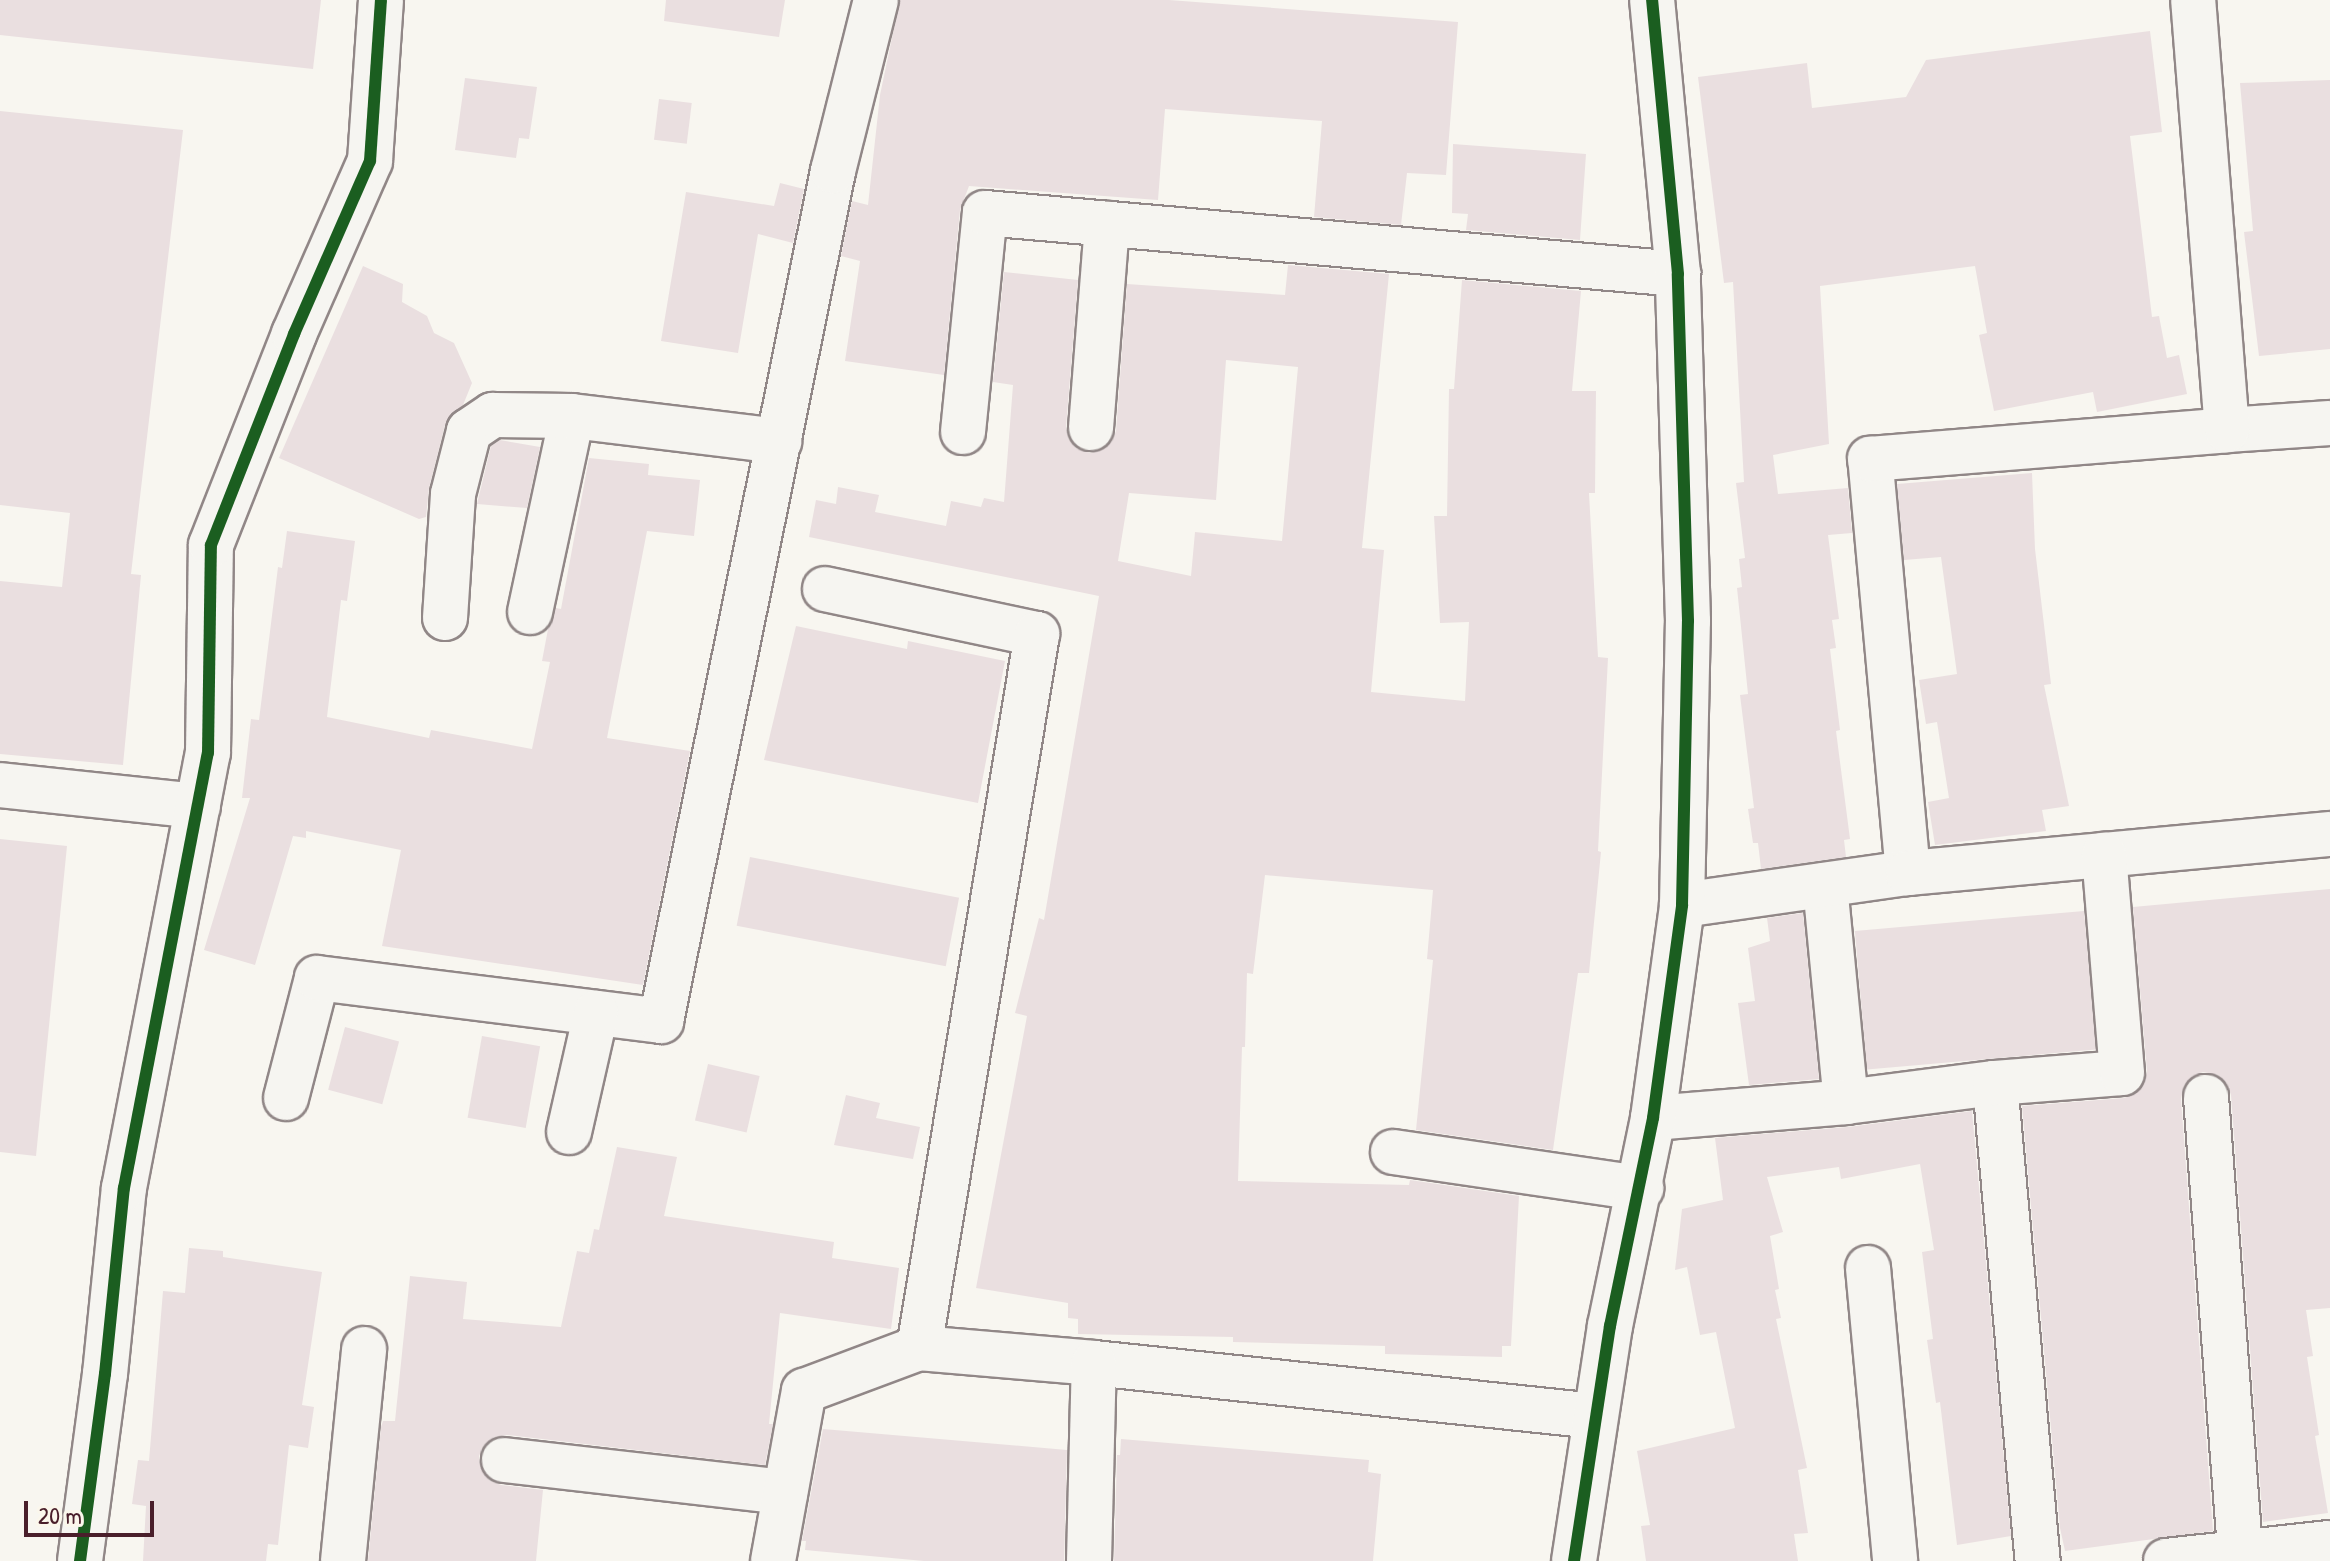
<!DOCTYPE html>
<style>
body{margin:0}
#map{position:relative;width:2330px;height:1561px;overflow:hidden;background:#f8f6f0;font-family:"Patrick Hand",sans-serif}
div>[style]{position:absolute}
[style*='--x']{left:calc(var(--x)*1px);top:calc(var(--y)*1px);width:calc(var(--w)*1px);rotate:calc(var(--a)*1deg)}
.building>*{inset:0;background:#eadfe0;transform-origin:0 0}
.roads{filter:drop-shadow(2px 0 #918787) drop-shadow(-2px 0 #918787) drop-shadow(0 2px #918787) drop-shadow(0 -2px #918787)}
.minor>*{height:44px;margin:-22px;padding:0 22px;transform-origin:22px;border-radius:22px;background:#f6f5f1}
.cycleway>*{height:12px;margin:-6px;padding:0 6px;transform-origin:6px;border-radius:6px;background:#1b5e20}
span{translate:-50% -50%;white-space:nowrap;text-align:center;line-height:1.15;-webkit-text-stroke:6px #fbf7ec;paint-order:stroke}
.scale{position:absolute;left:24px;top:1501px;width:130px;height:36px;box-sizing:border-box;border:4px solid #4a1f2b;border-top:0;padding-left:10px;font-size:24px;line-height:28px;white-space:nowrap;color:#4a1f2b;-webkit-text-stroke:6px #fbf7ec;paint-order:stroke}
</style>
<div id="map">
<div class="building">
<i style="clip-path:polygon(0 0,321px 0,313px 69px,0 35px)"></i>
<i style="clip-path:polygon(666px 0,785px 0,779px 37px,664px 21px)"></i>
<i style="clip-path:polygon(900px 0,1169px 0,1458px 22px,1446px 175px,1407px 173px,1401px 225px,1314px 217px,1322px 121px,1165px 109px,1158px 200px,969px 186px,960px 210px,944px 375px,845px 361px,860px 261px,841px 256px,852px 201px,868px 205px,880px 95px)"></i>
<i style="clip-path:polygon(2150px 31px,2162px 132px,2130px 136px,2152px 317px,2159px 316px,2167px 358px,2179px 355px,2187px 394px,2097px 412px,2093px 392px,1994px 411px,1979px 335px,1987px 333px,1975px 266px,1820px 286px,1829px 444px,1773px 455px,1778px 494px,1848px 488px,1852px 533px,1828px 535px,1839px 619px,1832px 620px,1836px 648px,1830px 649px,1840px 730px,1836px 731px,1850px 839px,1844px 840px,1846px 857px,1761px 869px,1758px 843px,1753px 843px,1748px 809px,1754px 808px,1740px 695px,1748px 694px,1737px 588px,1742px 587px,1739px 559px,1745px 558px,1736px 483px,1744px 482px,1733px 282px,1724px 283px,1698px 77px,1807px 63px,1812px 108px,1906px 97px,1926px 60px)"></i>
<i style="clip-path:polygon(465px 78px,537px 87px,529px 139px,519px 138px,516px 158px,455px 150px)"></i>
<i style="clip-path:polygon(2330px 80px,2330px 349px,2259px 356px,2244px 232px,2253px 231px,2240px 83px)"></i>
<i style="left:659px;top:99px;width:33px;height:41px;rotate:7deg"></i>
<i style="clip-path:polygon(0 111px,183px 130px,131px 574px,141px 575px,123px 765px,0 754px,0 581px,62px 587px,70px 513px,0 505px)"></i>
<i style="clip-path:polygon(1453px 144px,1586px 154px,1580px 240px,1466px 230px,1468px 214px,1452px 213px)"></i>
<i style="clip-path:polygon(780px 183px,804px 189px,793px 243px,758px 234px,738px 353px,661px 341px,686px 192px,774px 206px)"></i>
<i style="clip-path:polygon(evenodd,1288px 265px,1389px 274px,1362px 548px,1384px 550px,1371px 692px,1465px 701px,1469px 622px,1440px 623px,1434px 516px,1447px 516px,1449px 389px,1454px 389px,1462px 280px,1581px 291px,1572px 391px,1596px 391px,1595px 493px,1589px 493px,1598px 657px,1608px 658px,1598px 851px,1601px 852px,1589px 973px,1578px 973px,1553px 1150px,1416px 1130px,1433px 960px,1427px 959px,1433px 890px,1265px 875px,1253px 974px,1247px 973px,1245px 1047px,1242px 1047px,1238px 1181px,1409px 1185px,1410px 1180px,1519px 1196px,1511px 1346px,1502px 1346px,1502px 1357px,1385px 1354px,1385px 1346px,1233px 1342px,1233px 1337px,1078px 1334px,1078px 1319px,1068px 1318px,1068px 1303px,976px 1288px,1027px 1016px,1015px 1013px,1039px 918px,1044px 920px,1099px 596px,809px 537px,816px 500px,836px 504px,838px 487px,879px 495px,875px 512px,946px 526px,951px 501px,981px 507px,984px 498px,1004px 502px,1013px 385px,993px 382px,1004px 272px,1078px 280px,1066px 427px,1069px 439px,1076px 448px,1090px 453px,1102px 450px,1112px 441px,1116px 431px,1127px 284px,1285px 295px,1288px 265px,1226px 360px,1298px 367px,1282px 541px,1195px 532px,1191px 576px,1118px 561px,1129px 493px,1216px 500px,1226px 360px)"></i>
<i style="clip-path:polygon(363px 266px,403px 284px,402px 302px,427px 316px,434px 333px,454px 343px,472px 383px,463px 405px,445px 425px,429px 488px,426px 517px,419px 519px,279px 458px)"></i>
<i style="clip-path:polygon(500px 440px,540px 447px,527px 508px,477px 504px,491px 446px)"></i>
<i style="clip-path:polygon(589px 458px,649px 464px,648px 475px,700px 480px,694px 536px,647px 531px,607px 738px,690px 751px,643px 985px,382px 946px,401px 850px,306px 831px,306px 838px,293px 836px,255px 965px,204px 950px,250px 798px,242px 798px,251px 719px,259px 720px,278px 567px,282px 568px,287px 531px,355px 541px,347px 601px,341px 600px,327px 717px,429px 738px,431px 730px,532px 749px,550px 662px,542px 661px,548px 629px,556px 608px,561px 609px)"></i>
<i style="clip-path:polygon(2032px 473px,2035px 549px,2051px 684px,2044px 685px,2069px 806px,2042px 810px,2046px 831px,1935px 845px,1928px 802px,1949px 798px,1937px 722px,1926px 724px,1919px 680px,1957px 674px,1941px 557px,1904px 560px,1897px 484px)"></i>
<i style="clip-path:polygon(796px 626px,907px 649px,908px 641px,1005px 661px,978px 803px,764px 760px)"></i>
<i style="clip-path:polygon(0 839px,67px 846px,36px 1156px,0 1152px)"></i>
<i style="left:750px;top:857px;width:213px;height:70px;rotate:11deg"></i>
<i style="clip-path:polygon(2330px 889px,2330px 1308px,2306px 1310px,2313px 1356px,2307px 1357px,2319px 1435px,2315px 1436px,2328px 1513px,2263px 1522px,2231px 1095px,2227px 1084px,2218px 1075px,2203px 1072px,2193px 1076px,2184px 1085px,2181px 1099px,2213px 1531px,2065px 1551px,2060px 1528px,2022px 1106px,2124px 1098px,2135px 1094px,2144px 1084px,2147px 1071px,2133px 907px)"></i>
<i style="left:2084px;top:911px;width:139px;height:230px;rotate:85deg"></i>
<i style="clip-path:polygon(1803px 913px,1819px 1079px,1749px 1085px,1738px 1003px,1755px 1001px,1748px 948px,1770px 941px,1767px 918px)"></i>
<i style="left:345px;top:1027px;width:56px;height:65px;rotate:15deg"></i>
<i style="left:482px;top:1036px;width:59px;height:83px;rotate:10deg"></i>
<i style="left:708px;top:1064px;width:53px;height:58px;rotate:13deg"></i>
<i style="clip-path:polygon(846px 1095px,880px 1103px,876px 1118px,920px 1127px,913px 1159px,834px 1145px)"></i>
<i style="clip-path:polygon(1972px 1111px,2011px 1536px,1957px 1545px,1940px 1402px,1936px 1403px,1927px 1340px,1933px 1339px,1922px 1252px,1934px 1250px,1920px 1164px,1841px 1179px,1839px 1167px,1767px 1177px,1783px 1232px,1770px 1236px,1779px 1289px,1775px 1290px,1781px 1318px,1776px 1319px,1807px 1468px,1798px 1470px,1808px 1533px,1794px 1534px,1798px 1561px,1646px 1561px,1641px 1526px,1650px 1525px,1637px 1451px,1735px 1428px,1716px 1332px,1700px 1335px,1687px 1267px,1675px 1270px,1682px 1209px,1723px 1200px,1715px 1138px,1848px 1127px)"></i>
<i style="clip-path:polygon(617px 1147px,677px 1157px,664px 1216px,834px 1242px,832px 1258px,899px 1268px,891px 1329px,780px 1313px,769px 1424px,773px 1424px,765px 1465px,507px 1435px,495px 1437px,484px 1445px,479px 1456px,481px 1469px,489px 1480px,501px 1485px,543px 1490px,536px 1561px,368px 1561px,381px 1427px,383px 1421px,395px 1421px,410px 1276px,467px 1282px,463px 1319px,561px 1327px,577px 1251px,589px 1253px,594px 1229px,599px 1230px)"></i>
<i style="clip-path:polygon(189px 1248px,223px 1251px,223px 1257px,322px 1272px,302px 1405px,314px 1407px,308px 1448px,289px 1445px,278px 1545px,268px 1544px,266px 1561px,143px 1561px,146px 1506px,132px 1504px,138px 1460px,149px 1461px,163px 1291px,185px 1293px)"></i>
<i style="clip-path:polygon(823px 1429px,1067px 1450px,1064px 1561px,924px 1561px,805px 1550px,806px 1541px,802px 1541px)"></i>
<i style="clip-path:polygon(1121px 1439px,1369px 1460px,1368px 1472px,1381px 1474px,1373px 1561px,1114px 1561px,1117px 1455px,1120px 1455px)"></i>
</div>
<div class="roads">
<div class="minor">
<i style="--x:1091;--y:428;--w:205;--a:-85.5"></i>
<i style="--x:2227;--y:430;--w:103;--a:-3.9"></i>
<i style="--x:963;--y:432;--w:220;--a:-84.3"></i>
<i style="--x:985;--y:213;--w:696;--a:5.03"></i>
<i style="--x:825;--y:589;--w:217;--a:12"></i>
<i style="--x:1037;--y:634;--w:724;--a:99.38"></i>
<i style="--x:530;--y:612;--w:200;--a:-77.9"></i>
<i style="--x:445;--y:618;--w:124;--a:-86.3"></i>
<i style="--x:453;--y:494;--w:65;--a:-75.7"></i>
<i style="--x:469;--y:431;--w:29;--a:-34"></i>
<i style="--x:493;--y:415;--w:79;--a:0.7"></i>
<i style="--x:572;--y:416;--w:209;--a:6.9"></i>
<i style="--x:0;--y:785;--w:199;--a:6.1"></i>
<i style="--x:1908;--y:873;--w:416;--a:-95.2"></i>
<i style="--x:1870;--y:459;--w:358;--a:-4.6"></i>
<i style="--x:2227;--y:430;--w:431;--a:-94.5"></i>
<i style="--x:1825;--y:885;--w:218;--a:84.5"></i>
<i style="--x:1682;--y:905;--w:228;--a:-8.1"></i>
<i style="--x:1908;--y:873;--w:424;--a:-5.3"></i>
<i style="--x:1995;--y:1083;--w:480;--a:84.9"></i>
<i style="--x:2206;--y:1097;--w:457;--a:85.7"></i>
<i style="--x:286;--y:1098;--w:124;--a:-75.5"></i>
<i style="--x:317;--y:978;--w:347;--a:7.1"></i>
<i style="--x:661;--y:1021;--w:867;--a:-78.56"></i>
<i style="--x:833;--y:171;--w:176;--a:-75.9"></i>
<i style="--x:1653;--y:1118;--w:194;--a:-4.7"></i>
<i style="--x:1846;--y:1102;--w:150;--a:-7.3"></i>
<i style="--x:1995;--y:1083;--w:127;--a:-4.5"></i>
<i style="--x:2122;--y:1073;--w:219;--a:-94.7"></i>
<i style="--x:569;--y:1132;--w:122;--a:-77.2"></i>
<i style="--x:1393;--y:1152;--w:251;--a:8.3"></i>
<i style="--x:1868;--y:1268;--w:294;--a:84.7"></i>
<i style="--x:504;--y:1460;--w:283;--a:6.5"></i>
<i style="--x:80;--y:1561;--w:189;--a:-82.4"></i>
<i style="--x:105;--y:1374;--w:187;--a:-84.2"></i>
<i style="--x:124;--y:1188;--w:443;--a:-79.1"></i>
<i style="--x:208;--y:753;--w:208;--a:-89.2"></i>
<i style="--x:211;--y:545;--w:227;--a:-68.5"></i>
<i style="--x:294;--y:334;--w:189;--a:-66.3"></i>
<i style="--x:370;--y:161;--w:161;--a:-86.1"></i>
<i style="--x:343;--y:1561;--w:213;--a:-84.3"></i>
<i style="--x:773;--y:1561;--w:173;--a:-79.7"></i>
<i style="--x:804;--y:1391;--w:123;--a:-20.5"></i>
<i style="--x:919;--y:1348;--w:176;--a:4.9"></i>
<i style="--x:1094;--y:1363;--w:504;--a:6.04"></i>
<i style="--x:1089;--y:1561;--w:198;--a:-88.6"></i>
<i style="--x:1574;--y:1561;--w:238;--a:-81.3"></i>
<i style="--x:1610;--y:1326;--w:212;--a:-78.3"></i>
<i style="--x:1653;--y:1118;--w:215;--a:-82.2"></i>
<i style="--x:1682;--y:905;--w:284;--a:-88.8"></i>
<i style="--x:1688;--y:621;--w:347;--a:-91.7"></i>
<i style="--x:1678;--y:274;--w:275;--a:-95.4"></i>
<i style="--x:2166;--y:1561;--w:165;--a:-6.3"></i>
</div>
</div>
<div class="cycleway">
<i style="--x:80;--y:1561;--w:189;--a:-82.4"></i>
<i style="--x:105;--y:1374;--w:187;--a:-84.2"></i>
<i style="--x:124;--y:1188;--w:443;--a:-79.1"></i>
<i style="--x:208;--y:753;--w:208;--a:-89.2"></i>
<i style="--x:211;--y:545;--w:227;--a:-68.5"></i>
<i style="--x:294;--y:334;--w:189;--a:-66.3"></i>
<i style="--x:370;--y:161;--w:161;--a:-86.1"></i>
<i style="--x:1574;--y:1561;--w:238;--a:-81.3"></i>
<i style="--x:1610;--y:1326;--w:212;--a:-78.3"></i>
<i style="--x:1653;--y:1118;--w:215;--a:-82.2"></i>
<i style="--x:1682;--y:905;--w:284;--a:-88.8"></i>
<i style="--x:1688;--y:621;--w:347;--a:-91.7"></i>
<i style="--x:1678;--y:274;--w:275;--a:-95.4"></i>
</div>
<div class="scale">20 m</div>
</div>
